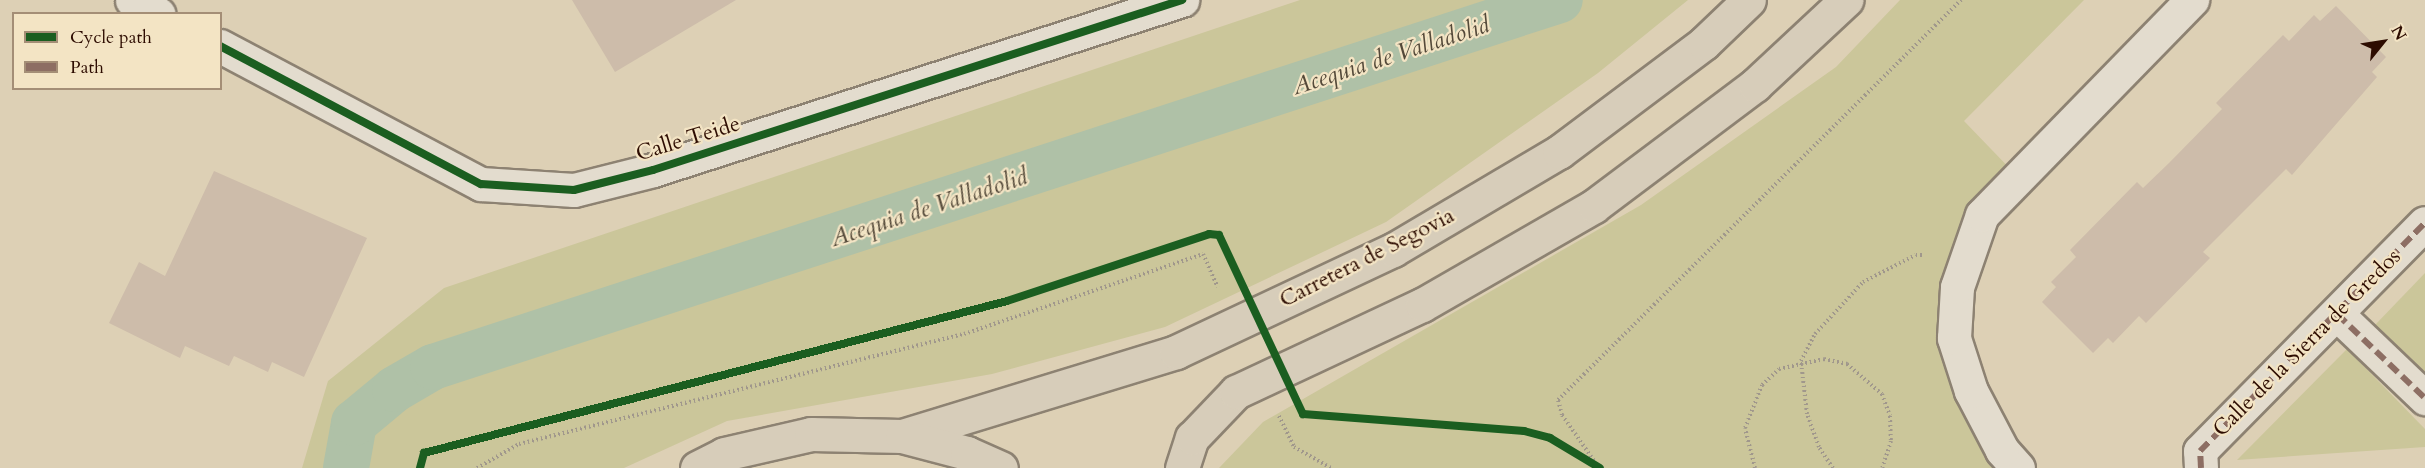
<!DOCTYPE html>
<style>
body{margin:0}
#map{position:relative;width:2425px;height:468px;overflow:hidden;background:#ddd0b5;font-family:Cardo,serif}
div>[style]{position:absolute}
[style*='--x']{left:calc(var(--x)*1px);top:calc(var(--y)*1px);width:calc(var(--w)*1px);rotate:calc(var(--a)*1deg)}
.green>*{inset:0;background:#cbc69a}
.canal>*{height:46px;margin:-23px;padding:0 23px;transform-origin:23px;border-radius:23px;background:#afc1a7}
.building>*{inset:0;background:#cdbcaa}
.path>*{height:4px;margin-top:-2px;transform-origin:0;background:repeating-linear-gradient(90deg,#a0978c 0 1.5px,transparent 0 4.5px)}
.roads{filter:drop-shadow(2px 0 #8d8272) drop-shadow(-2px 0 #8d8272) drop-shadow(0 2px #8d8272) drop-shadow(0 -2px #8d8272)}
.pedestrian>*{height:33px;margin:-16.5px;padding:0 16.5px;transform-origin:16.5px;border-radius:16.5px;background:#e3dcce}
.minor>*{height:33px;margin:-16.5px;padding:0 16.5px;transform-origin:16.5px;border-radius:16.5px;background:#e3dcce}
.primary>*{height:33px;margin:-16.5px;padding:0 16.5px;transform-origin:16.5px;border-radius:16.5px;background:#d7cdba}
.trunk>*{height:33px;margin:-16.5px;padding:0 16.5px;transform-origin:16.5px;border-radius:16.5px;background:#d7cdba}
.quiet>*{height:6px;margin-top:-3px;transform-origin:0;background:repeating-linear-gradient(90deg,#8d6e63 0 12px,transparent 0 18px)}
.cycleway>*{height:8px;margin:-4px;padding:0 4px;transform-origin:4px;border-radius:4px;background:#1b5e20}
span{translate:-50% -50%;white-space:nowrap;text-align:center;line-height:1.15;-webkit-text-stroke:4.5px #f3e4c4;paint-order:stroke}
.street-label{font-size:22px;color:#2d0c01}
.water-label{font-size:24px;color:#544939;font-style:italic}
.legend{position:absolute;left:12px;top:12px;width:210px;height:78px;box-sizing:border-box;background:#f3e4c4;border:2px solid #a48e76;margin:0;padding:8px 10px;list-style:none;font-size:18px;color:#2d0c01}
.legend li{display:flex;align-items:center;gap:12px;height:30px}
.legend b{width:30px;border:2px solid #a48e76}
.north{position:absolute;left:2353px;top:12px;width:60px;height:60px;-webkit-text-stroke:4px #f3e4c4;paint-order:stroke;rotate:60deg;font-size:16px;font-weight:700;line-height:24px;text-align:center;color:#2d0c01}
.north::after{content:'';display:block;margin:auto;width:21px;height:27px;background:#2d0c01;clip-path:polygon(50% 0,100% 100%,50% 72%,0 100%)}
</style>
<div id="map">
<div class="green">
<i style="clip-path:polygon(1300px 0,1688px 0,1598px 73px,1386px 222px,1165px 327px,992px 374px,727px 421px,624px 468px,302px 468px,328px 381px,444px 288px)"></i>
<i style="clip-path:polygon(1900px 0,2084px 0,1964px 121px,2018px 177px,1982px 215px,1954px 338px,2018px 468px,1219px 468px,1263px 422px,1641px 205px,1836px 67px)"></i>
<i style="clip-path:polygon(2425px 273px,2425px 374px,2375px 325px)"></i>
<i style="clip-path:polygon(2347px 349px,2425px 429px,2425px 447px,2237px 460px)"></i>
</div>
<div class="canal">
<i style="--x:346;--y:468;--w:46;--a:-79.9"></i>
<i style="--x:354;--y:423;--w:53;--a:-39.7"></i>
<i style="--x:395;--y:389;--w:44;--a:-30.1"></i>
<i style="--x:433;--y:367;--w:1185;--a:-18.04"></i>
</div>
<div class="building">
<i style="clip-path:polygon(572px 0,736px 0,615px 72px)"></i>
<i style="clip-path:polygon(2336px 6px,2386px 57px,2372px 72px,2377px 77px,2292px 175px,2286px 169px,2203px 252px,2210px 258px,2146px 323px,2139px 316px,2113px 343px,2108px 338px,2093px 353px,2042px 302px,2056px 287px,2051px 282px,2076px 257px,2070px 250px,2137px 182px,2143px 188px,2169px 163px,2222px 109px,2216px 103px,2283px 35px,2289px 41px,2314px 15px,2320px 21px)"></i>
<i style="clip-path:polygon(214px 171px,367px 238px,304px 377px,272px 362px,268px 372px,234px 356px,229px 366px,185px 346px,180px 358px,109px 323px,139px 262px,165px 276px)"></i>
</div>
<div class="path">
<i style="--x:1279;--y:416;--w:34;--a:64"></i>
<i style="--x:1294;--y:447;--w:43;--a:29.6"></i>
<i style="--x:477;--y:468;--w:48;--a:-29.7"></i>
<i style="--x:519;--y:444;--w:458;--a:-13.9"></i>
<i style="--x:964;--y:334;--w:252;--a:-18.5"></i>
<i style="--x:1203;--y:254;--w:36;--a:66"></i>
<i style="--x:1599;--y:468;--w:65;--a:-124.9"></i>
<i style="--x:1562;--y:415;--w:16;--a:-105"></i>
<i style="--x:1558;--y:400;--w:568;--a:-44.79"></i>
<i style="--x:1755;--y:468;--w:41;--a:-104"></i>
<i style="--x:1745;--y:428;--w:46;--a:-68.4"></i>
<i style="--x:1762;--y:385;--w:23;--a:-43"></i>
<i style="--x:1779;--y:369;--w:46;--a:-12.5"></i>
<i style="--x:1824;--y:359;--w:24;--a:12"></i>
<i style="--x:1847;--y:364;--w:46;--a:40.6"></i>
<i style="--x:1882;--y:394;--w:23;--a:70"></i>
<i style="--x:1890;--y:416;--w:25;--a:88"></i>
<i style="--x:1891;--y:441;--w:28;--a:108"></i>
<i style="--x:1833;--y:468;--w:25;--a:-124"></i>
<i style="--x:1819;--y:447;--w:35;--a:-110"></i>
<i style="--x:1807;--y:414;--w:53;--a:-96.5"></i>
<i style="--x:1801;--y:361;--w:30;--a:-63"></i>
<i style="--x:1815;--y:334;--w:71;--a:-47.3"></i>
<i style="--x:1863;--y:282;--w:59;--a:-27"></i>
<i style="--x:1916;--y:255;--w:9;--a:0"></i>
</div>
<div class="roads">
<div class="pedestrian">
<i style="--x:2337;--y:314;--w:122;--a:43.7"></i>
<i style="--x:2201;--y:468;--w:17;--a:-93"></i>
<i style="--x:2200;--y:451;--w:320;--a:-45.4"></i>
</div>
<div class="minor">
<i style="--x:132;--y:0;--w:30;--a:28"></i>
<i style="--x:220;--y:46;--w:295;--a:27.9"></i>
<i style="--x:481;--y:184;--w:93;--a:3.7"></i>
<i style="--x:574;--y:190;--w:81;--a:-14.2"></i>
<i style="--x:653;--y:170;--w:556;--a:-17.82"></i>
<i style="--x:2018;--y:468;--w:24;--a:-132"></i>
<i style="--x:2002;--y:450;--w:67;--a:-117.7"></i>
<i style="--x:1971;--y:391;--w:56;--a:-107.8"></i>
<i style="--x:1954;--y:338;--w:51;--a:-86.6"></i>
<i style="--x:1957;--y:287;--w:76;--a:-70.9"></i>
<i style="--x:1982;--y:215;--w:301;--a:-45.7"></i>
</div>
<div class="primary">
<i style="--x:902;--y:436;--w:287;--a:-17"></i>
<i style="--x:1176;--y:352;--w:240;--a:-25.2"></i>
<i style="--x:1393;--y:250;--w:193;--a:-30.6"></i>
<i style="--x:1559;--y:152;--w:181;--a:-36.9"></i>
<i style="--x:1704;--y:43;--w:62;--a:-43.7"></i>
<i style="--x:1182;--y:468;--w:32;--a:-72"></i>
<i style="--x:1192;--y:438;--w:64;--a:-46.3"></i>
<i style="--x:1236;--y:392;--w:205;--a:-25.1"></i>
<i style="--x:1422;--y:305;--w:198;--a:-29.9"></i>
<i style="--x:1594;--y:206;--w:201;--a:-36.9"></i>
<i style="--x:1755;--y:85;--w:125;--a:-43"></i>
</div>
<div class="trunk">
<i style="--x:697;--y:468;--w:30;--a:-27"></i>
<i style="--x:724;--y:454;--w:89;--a:-12.9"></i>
<i style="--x:811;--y:434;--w:91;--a:1.3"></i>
<i style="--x:902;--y:436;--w:67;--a:14.7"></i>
<i style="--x:967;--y:453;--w:37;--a:24"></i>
</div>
</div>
<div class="quiet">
<i style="--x:2337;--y:314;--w:122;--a:43.7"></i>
<i style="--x:2201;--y:468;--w:17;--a:-93"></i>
<i style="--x:2200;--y:451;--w:320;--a:-45.4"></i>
</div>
<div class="cycleway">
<i style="--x:220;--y:46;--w:295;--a:27.9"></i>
<i style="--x:481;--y:184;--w:93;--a:3.7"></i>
<i style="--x:574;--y:190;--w:81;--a:-14.2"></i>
<i style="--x:653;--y:170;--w:556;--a:-17.82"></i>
<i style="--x:420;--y:468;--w:16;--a:-75"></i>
<i style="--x:424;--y:453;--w:602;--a:-14.61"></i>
<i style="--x:1007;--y:301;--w:213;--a:-18.3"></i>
<i style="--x:1209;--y:234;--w:10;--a:6"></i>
<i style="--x:1219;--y:235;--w:198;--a:64.9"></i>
<i style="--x:1303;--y:414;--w:222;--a:4.4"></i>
<i style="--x:1524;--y:431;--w:27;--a:15"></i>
<i style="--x:1550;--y:438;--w:58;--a:31"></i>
</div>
<div class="street-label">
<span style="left:688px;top:139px;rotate:-17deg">Calle Teide</span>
<span style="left:1367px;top:258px;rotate:-27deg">Carretera de Segovia</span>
<span style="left:2307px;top:343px;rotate:-45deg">Calle de la Sierra de Gredos</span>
</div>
<div class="water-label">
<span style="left:1391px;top:56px;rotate:-18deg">Acequia de Valladolid</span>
<span style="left:929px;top:208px;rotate:-18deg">Acequia de Valladolid</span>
</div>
<ul class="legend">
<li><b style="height:8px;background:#1b5e20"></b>Cycle path</li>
<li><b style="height:8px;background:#8d6e63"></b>Path</li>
</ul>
<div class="north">N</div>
</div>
